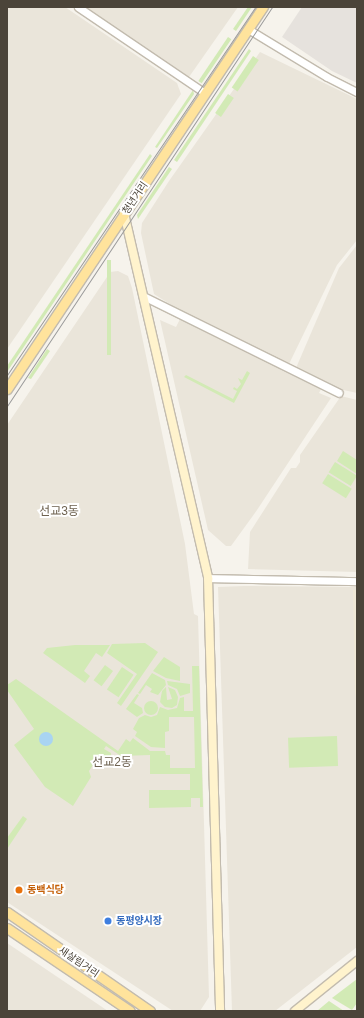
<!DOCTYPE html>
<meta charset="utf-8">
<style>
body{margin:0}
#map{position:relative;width:364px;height:1018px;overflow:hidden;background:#f6f3ec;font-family:Arial,"Noto Sans KR",sans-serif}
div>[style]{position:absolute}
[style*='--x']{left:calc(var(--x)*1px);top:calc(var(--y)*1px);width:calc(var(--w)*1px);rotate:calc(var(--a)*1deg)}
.residential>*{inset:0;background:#eae5da}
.industrial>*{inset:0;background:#e6e2dd}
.education>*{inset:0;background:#efe8d6}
.green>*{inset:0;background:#d2eab5;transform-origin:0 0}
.round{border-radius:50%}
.water>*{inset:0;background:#a9d4f2}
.roads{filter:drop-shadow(1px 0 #c2bbae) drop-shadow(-1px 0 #c2bbae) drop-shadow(0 1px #c2bbae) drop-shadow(0 -1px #c2bbae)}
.tertiary>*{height:7px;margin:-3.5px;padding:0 3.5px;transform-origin:3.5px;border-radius:3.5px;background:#fff}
.secondary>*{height:8px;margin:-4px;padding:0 4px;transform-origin:4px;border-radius:4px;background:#fff3cd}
.primary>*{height:9px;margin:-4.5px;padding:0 4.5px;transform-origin:4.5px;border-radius:4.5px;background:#ffe39c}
.tram>*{height:1px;margin:-0.5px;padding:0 0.5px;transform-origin:0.5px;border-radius:0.5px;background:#9a9a9a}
.dots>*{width:11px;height:11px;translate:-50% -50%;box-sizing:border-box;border:2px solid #fff;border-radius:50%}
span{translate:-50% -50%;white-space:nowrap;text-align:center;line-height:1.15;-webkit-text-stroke:4px #fff;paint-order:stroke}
.street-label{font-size:10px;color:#4b4439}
.food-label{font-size:10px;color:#c56008;font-weight:700}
.left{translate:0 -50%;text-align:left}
.shop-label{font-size:10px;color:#366cbe;font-weight:700}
.quarter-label{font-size:12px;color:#6e6250}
.frame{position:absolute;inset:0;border:8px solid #4b4439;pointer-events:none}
</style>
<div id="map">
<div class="residential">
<i style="clip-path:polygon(7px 7px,65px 7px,177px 83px,181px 94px,7px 349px)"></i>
<i style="clip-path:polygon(84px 7px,238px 7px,189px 77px)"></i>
<i style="clip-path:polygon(260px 52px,357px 99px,357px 240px,337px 265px,289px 364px,173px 306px,154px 294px,141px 233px,142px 223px,169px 181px)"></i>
<i style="clip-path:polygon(357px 245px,357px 393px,339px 389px,296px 368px,339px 268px)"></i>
<i style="clip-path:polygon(118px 271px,128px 276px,132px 288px,185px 544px,194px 614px,198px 616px,209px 997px,200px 1011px,173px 1011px,7px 902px,7px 425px,107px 277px,110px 272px)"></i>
<i style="clip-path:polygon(181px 317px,277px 365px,281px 370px,321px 389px,319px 393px,331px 398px,257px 510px,231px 546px,226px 546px,208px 530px,160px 320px,176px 327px)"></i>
<i style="clip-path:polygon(341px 396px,357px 400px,357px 572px,248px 569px,250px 532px,291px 468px,296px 468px,300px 462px,300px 455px)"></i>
<i style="clip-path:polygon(244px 586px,357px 587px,357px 947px,275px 1011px,232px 1011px,218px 587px)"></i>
<i style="clip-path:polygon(7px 943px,108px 1011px,7px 1011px)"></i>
</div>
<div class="industrial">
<i style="clip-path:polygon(302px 7px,357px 7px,357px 83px,332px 71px,282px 37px)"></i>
</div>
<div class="education">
<i style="clip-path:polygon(353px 590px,357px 590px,357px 702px,355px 693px)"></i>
</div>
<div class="green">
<i style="clip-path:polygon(248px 7px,252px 7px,236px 31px,233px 29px)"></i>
<i style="left:228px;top:37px;width:4px;height:53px;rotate:34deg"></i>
<i style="clip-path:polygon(249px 49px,251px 51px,177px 162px,174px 160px)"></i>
<i style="left:253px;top:56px;width:7px;height:38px;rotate:34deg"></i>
<i style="clip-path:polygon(193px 90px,194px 94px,157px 148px,155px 147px)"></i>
<i style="left:228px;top:94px;width:7px;height:23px;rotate:34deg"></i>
<i style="clip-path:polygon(150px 154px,152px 156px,7px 372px,7px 366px)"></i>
<i style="clip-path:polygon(169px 167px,172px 169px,138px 219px,137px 215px)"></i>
<i style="left:107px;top:260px;width:4px;height:95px"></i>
<i style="clip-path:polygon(47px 349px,50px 351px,31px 379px,28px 378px)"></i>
<i style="clip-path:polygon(247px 371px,250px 373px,234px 403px,184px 377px,186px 375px,233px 399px,237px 391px,233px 389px,234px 387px,237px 389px,241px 384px,238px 378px,242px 380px)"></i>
<i style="clip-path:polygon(343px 451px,357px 460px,357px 474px,337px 461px)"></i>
<i style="left:335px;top:462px;width:26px;height:12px;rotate:32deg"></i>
<i style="left:328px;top:474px;width:28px;height:11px;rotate:32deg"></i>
<i style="clip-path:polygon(145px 643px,158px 652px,121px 706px,117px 703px,137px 674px,107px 653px,112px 644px)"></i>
<i style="clip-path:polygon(75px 645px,110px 645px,102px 657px,96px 653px,84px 671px,90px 676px,85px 683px,43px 653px,47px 648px)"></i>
<i style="clip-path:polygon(164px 657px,180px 667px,180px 681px,166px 678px,153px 671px)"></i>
<i style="left:105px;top:665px;width:10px;height:19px;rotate:37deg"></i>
<i style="clip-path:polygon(192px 666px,199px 666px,203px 807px,200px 807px,200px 798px,191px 798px,191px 807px,149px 808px,149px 790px,190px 790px,190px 774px,150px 774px,150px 755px,121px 756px,106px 746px,104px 749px,111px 753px,111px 758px,97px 759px,89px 771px,91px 777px,73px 806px,45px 787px,14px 745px,34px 729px,7px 690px,7px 685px,16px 679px,118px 751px,126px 739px,130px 742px,133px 738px,150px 751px,165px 751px,166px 755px,170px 755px,170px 768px,195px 768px,194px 717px,169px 717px,169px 731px,165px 732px,165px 748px,151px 747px,135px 736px,137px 732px,133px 729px,139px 718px,145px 715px,151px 717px,157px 715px,160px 707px,168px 710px,177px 708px,180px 698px,184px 697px,184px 711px,193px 711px)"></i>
<i style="left:122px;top:667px;width:14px;height:27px;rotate:34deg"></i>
<i style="clip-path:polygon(152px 673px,165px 680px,166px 685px,158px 695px,150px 692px,152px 689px,146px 685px,140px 694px,138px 693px)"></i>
<i style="clip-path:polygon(167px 681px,190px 684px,190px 693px,180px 696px,177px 689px,168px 685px)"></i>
<i style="clip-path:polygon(166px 687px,167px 700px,172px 699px,168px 687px,175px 690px,178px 697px,177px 705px,172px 708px,165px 707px,160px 702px,162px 691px)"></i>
<i style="clip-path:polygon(137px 694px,139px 695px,134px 703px,142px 708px,143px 713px,137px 717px,126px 709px)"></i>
<i class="round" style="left:144px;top:701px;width:14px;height:14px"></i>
<i style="left:337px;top:736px;width:30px;height:49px;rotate:88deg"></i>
<i style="clip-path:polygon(23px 816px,27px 819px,7px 849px,7px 838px)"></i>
<i style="clip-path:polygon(357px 979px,357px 1003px,352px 1010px,332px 998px)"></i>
<i style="clip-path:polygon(329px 1001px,344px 1011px,317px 1011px)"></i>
</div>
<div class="water">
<i class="round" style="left:39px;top:732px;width:14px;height:14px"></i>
</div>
<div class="roads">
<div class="tertiary">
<i style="--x:78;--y:7;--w:153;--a:34.1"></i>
<i style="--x:248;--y:29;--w:92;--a:31.3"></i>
<i style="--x:327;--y:77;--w:34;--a:27"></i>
<i style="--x:145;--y:297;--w:216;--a:26.3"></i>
<i style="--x:208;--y:578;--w:149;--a:1.2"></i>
</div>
<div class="secondary">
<i style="--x:124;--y:213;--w:375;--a:77"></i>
<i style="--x:208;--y:578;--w:433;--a:88.4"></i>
<i style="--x:295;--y:1011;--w:80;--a:-38.9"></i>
</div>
<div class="primary">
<i style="--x:7;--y:389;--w:460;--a:-56.2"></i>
<i style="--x:7;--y:912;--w:174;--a:34.7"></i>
<i style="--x:7;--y:928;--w:148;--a:34"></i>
</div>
</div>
<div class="tram">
<i style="--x:7;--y:375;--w:444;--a:-56"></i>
<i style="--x:7;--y:406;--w:479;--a:-56.4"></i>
</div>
<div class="dots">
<i style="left:19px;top:890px;background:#e8710a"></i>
<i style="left:108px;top:921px;background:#3f7fe0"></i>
</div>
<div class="street-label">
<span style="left:135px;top:198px;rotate:-56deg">청년거리</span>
<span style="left:79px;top:962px;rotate:34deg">새살림거리</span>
</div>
<div class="food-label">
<span class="left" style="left:27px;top:890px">동백식당</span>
</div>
<div class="shop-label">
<span class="left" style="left:116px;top:921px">동평양시장</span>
</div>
<div class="quarter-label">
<span style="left:59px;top:512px">선교3동</span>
<span style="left:112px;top:763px">선교2동</span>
</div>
<div class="frame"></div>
</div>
